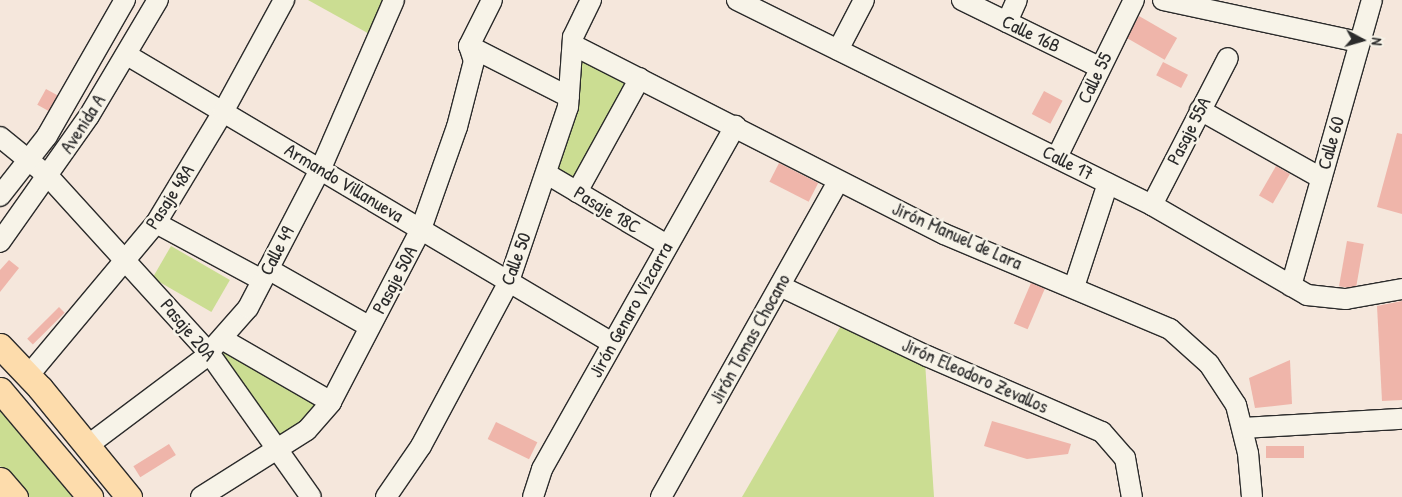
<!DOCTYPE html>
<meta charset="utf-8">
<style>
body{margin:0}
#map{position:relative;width:1402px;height:497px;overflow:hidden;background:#f5e7dc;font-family:"Patrick Hand",sans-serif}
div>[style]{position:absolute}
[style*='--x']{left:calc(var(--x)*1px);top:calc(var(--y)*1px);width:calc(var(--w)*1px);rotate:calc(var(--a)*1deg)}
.green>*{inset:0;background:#cbdd92;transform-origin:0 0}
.building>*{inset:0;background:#efb5aa;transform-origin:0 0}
.roads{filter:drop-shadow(1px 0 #2b2b2b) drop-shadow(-1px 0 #2b2b2b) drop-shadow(0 1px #2b2b2b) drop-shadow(0 -1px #2b2b2b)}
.minor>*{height:20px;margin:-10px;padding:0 10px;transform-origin:10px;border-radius:10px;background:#f7f3e8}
.major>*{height:25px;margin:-12.5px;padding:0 12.5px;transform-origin:12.5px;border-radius:12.5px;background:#fddcac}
span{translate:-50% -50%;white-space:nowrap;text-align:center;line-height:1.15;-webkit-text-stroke:5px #f7f3e8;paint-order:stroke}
.street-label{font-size:19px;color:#2b2b2b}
.north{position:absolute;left:1337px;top:15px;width:50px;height:50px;-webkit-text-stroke:4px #f7f3e8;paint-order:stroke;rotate:96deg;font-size:14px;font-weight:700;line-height:20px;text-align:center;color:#2b2b2b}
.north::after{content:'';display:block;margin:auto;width:18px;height:22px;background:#2b2b2b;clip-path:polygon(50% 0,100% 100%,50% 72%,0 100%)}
</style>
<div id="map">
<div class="green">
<i style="clip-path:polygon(308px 0,388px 0,373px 36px)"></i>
<i style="clip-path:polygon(577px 57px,628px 85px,577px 182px,555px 172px)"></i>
<i style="left:171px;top:246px;width:68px;height:37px;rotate:30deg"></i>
<i style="clip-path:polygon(843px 322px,925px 362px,934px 497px,742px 497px)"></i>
<i style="clip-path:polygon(227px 347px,321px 404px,280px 441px,216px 356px)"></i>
<i style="clip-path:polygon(0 405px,81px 497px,27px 497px,0 466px)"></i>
</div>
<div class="building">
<i style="left:1139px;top:16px;width:44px;height:25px;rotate:30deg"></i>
<i style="left:1163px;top:62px;width:28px;height:15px;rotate:27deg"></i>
<i style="left:46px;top:89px;width:13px;height:18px;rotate:29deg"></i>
<i style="left:1044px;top:91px;width:21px;height:26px;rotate:28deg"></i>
<i style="clip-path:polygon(1397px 133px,1402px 134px,1402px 214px,1377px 207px)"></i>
<i style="left:779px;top:163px;width:44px;height:21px;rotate:27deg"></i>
<i style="left:1276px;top:166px;width:16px;height:34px;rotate:30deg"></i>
<i style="left:1347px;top:241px;width:17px;height:46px;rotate:10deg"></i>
<i style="clip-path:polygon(9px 260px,19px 268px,0 292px,0 270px)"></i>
<i style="left:1031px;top:283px;width:15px;height:44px;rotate:23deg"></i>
<i style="clip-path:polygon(1402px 301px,1402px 400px,1382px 401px,1377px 306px)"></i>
<i style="left:59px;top:307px;width:8px;height:45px;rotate:45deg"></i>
<i style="clip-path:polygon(1290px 360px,1292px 404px,1255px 408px,1249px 378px)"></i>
<i style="clip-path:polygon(992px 421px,1071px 444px,1068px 454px,1027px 459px,984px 446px)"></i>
<i style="left:496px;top:422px;width:46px;height:19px;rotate:26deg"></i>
<i style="left:169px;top:444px;width:13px;height:42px;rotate:58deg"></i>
<i style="left:1304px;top:446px;width:12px;height:38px;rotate:90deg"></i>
</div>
<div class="roads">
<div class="minor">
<i style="--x:737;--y:0;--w:463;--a:26.3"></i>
<i style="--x:1152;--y:205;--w:179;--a:30.1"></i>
<i style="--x:1307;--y:295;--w:39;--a:6"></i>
<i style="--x:1346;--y:299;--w:57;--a:-10.1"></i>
<i style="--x:962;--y:0;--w:153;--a:26.1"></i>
<i style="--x:1163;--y:0;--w:200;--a:12.1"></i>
<i style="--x:1007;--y:22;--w:24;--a:-66"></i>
<i style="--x:573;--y:45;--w:416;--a:27"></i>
<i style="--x:944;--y:234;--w:245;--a:22.8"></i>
<i style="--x:1170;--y:329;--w:52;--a:41.9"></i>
<i style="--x:1209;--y:364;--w:49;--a:56.6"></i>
<i style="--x:1236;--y:405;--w:49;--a:76"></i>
<i style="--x:1248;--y:453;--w:44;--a:84.8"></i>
<i style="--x:469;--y:46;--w:112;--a:27"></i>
<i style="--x:838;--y:50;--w:56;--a:-62.5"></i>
<i style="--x:127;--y:55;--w:564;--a:30.7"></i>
<i style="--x:1200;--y:110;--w:139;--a:29.3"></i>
<i style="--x:0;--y:137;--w:62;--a:39.1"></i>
<i style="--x:48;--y:176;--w:239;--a:47.7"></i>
<i style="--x:209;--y:353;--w:176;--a:54.7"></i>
<i style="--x:1057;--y:157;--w:175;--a:-63.9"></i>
<i style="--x:547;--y:174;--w:139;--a:30.6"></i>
<i style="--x:577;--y:192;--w:130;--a:-61.1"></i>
<i style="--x:0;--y:196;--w:76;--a:-51.9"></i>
<i style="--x:47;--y:136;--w:157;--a:-60.2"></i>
<i style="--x:1152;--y:205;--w:165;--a:-62.7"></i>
<i style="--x:156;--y:223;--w:120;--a:28.3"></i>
<i style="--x:0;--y:242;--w:154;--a:-54.8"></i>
<i style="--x:89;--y:116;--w:135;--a:-59.3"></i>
<i style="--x:268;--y:269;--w:117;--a:29.6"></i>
<i style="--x:780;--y:286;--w:163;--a:25.5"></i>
<i style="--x:927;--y:356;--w:191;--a:23.5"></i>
<i style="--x:1102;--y:432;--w:35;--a:49"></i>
<i style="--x:1125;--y:458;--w:40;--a:80"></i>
<i style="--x:1291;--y:286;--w:297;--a:-74.2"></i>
<i style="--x:1074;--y:287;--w:109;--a:-71.9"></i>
<i style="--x:222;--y:339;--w:126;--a:30"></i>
<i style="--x:28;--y:376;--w:199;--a:-50.1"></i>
<i style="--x:156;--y:223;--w:130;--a:-58.9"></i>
<i style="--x:223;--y:112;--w:128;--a:-61.4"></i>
<i style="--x:1244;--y:428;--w:158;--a:-3.3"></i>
<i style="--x:87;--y:446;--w:145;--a:-36.9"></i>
<i style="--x:203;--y:359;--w:68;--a:-48.6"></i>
<i style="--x:248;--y:308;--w:158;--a:-62.5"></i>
<i style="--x:321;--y:168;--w:183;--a:-66.5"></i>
<i style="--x:201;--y:497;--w:125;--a:-32.3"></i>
<i style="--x:307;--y:430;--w:37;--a:-49"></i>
<i style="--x:331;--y:402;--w:195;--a:-62.5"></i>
<i style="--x:421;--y:229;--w:108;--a:-70.6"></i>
<i style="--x:457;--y:127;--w:68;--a:-75.6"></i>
<i style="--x:474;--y:61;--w:16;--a:-108"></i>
<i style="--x:469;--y:46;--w:51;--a:-63.4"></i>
<i style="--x:386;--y:497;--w:62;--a:-55.5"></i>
<i style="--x:421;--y:446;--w:184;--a:-61.8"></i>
<i style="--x:508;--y:284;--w:187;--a:-71.3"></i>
<i style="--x:568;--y:107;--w:70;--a:-85.9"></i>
<i style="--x:573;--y:37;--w:41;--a:-64.1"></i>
<i style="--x:533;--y:497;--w:29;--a:-72"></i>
<i style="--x:542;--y:469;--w:394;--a:-60.6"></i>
<i style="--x:661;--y:497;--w:362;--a:-60.7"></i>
</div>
<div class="major">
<i style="--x:0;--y:346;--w:58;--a:46.4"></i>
<i style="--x:40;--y:388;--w:141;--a:50.8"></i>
<i style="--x:0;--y:390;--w:140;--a:49.9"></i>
<i style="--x:0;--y:480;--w:23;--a:49"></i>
</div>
</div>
<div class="street-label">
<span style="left:1031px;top:34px;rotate:26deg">Calle 16B</span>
<span style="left:1095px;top:78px;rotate:-64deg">Calle 55</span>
<span style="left:83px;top:124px;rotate:-57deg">Avenida A</span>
<span style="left:1189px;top:131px;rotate:-63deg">Pasaje 55A</span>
<span style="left:1331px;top:143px;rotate:-74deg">Calle 60</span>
<span style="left:1068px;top:163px;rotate:27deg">Calle 17</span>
<span style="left:344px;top:183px;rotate:31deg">Armando Villanueva</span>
<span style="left:170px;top:197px;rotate:-57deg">Pasaje 48A</span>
<span style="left:607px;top:210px;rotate:31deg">Pasaje 18C</span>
<span style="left:957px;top:236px;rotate:24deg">Jirón Manuel de Lara</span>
<span style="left:277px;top:251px;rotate:-62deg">Calle 49</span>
<span style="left:516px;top:259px;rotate:-70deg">Calle 50</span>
<span style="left:395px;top:280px;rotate:-62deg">Pasaje 50A</span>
<span style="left:631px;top:310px;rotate:-61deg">Jirón Genaro Vizcarra</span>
<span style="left:188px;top:330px;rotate:50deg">Pasaje 20A</span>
<span style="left:750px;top:339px;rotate:-61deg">Jirón Tomas Chocano</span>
<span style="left:975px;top:376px;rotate:24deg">Jirón Eleodoro Zevallos</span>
</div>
<div class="north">N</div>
</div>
